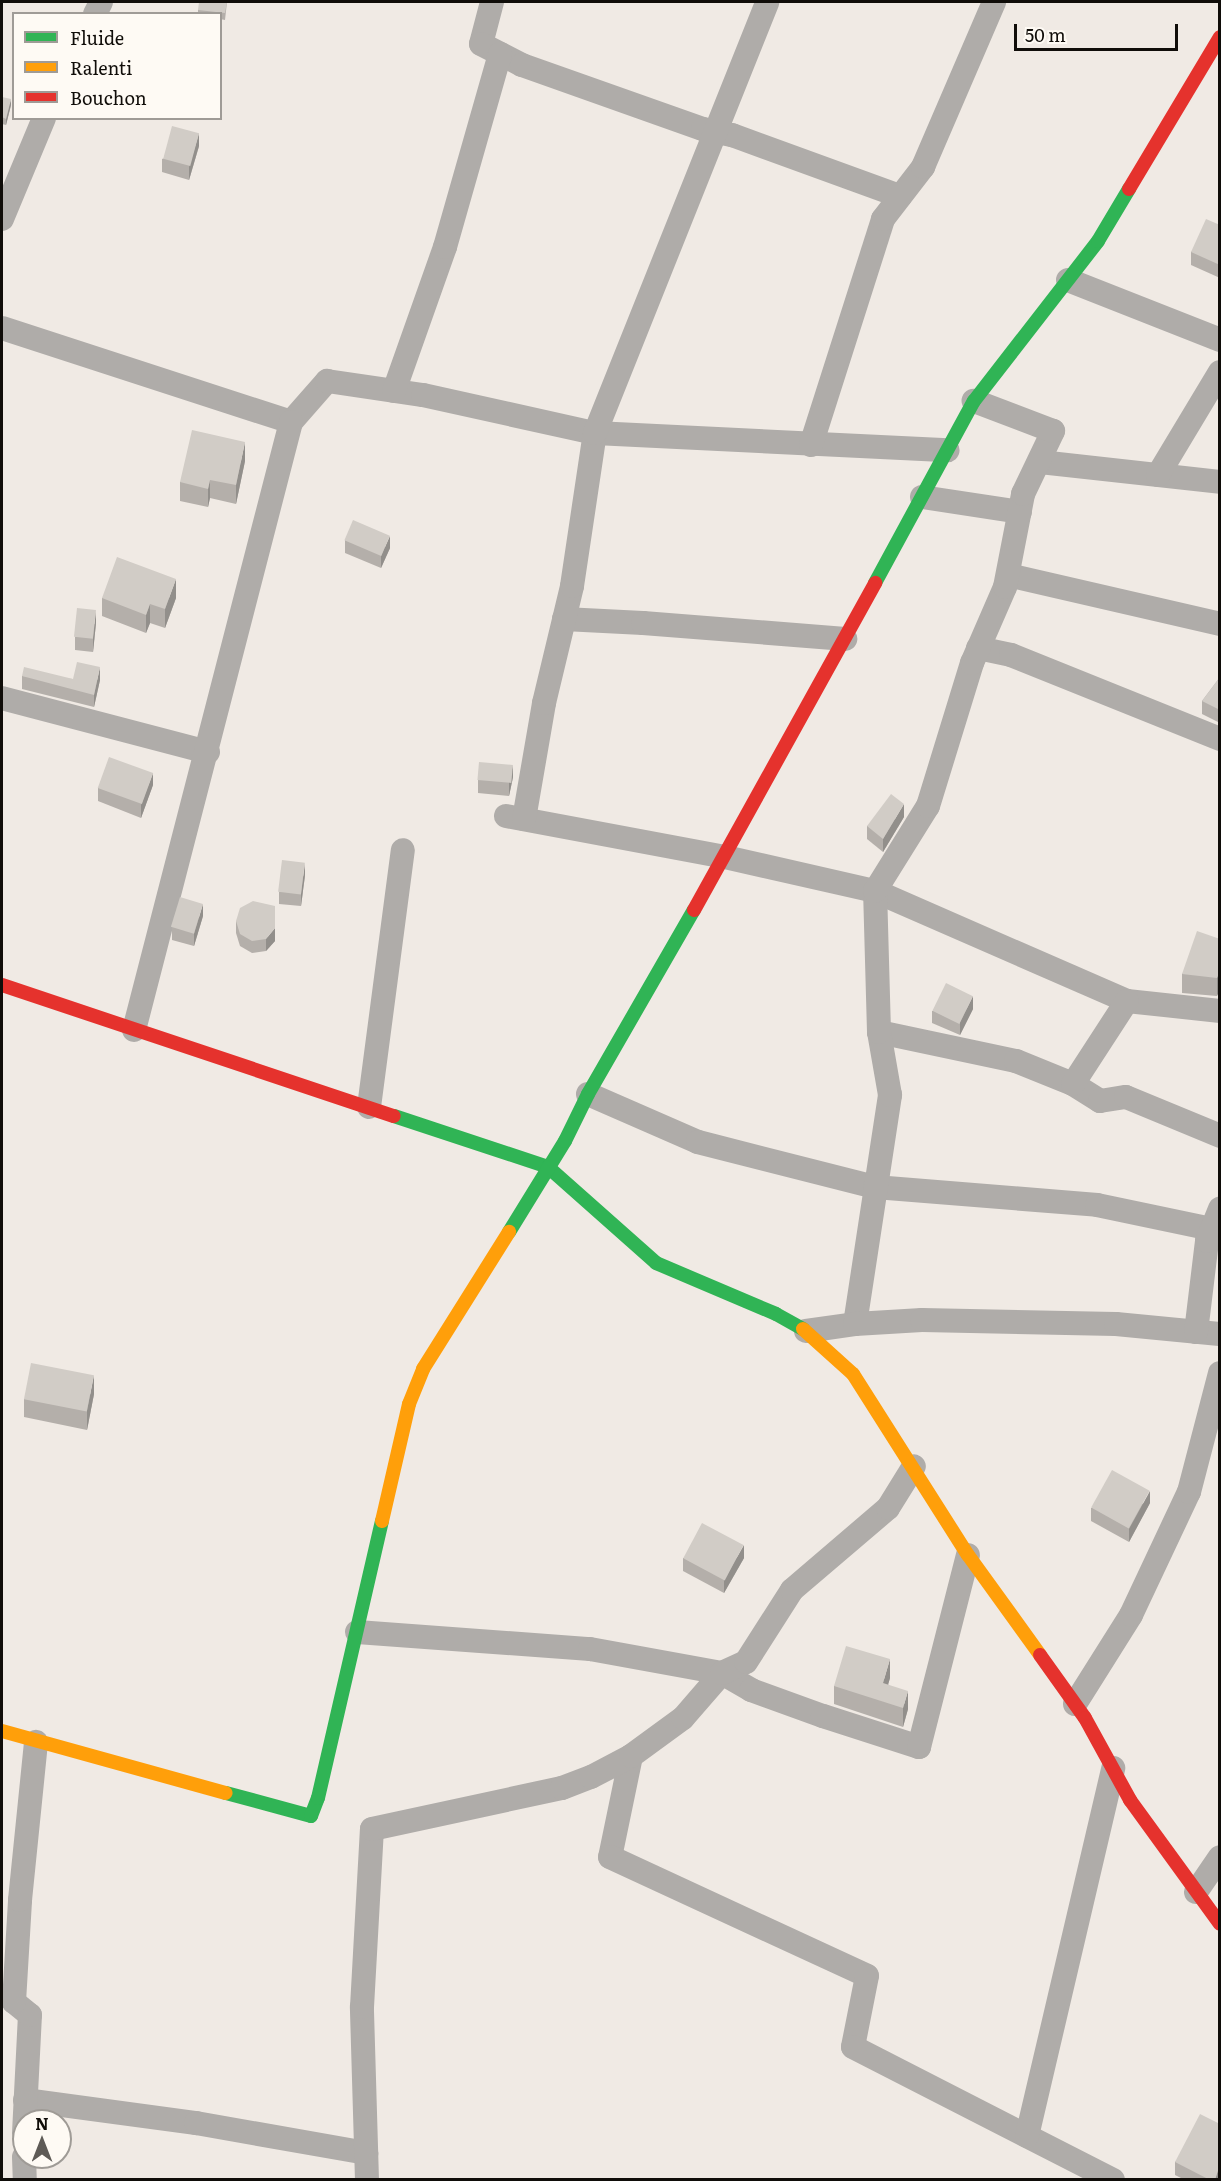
<!DOCTYPE html>
<style>
body{margin:0}
#map{position:relative;width:1221px;height:2181px;overflow:hidden;background:#f0eae4;font-family:Literata,serif}
div>[style]{position:absolute}
[style*='--x']{left:calc(var(--x)*1px);top:calc(var(--y)*1px);width:calc(var(--w)*1px);rotate:calc(var(--a)*1deg)}
.street>*{height:24px;margin:-12px;padding:0 12px;transform-origin:12px;border-radius:12px;background:#afaca9}
.fast>*{height:14px;margin:-7px;padding:0 7px;transform-origin:7px;border-radius:7px;background:#30b455}
.slow>*{height:14px;margin:-7px;padding:0 7px;transform-origin:7px;border-radius:7px;background:#ff9f0a}
.jam>*{height:14px;margin:-7px;padding:0 7px;transform-origin:7px;border-radius:7px;background:#e5322d}
.wall>*{inset:0;background:#b4afaa}
.shaded-wall>*{inset:0;background:#928f8b}
.building>*{inset:0;background:#d1ccc6;transform-origin:0 0}
span{translate:-50% -50%;white-space:nowrap;text-align:center;line-height:1.15;-webkit-text-stroke:6px #fefaf4;paint-order:stroke}
.frame{position:absolute;inset:0;border:3px solid #100d09;pointer-events:none}
.legend{position:absolute;left:12px;top:12px;width:210px;height:108px;box-sizing:border-box;background:#fefaf4;border:2px solid #9f9b96;margin:0;padding:8px 10px;list-style:none;font-size:18px;color:#100d09}
.legend li{display:flex;align-items:center;gap:12px;height:30px}
.legend b{width:30px;border:2px solid #9f9b96}
.north{position:absolute;left:12px;top:2109px;width:60px;height:60px;box-sizing:border-box;background:#fefaf4;border:2px solid #9f9b96;border-radius:50%;rotate:0deg;font-size:16px;font-weight:700;line-height:24px;text-align:center;color:#100d09}
.north::after{content:'';display:block;margin:auto;width:21px;height:27px;background:#5e5a56;clip-path:polygon(50% 0,100% 100%,50% 72%,0 100%)}
.scale{position:absolute;left:1014px;top:24px;width:164px;height:27px;box-sizing:border-box;border:3px solid #100d09;border-top:0;padding-left:8px;font-size:18px;line-height:21px;white-space:nowrap;color:#100d09;-webkit-text-stroke:4px #fefaf4;paint-order:stroke}
</style>
<div id="map">
<div class="street">
<i style="--x:492;--y:2;--w:43;--a:104.7"></i>
<i style="--x:481;--y:44;--w:46;--a:27.1"></i>
<i style="--x:522;--y:65;--w:192;--a:19.5"></i>
<i style="--x:703;--y:129;--w:30;--a:12"></i>
<i style="--x:732;--y:135;--w:179;--a:20"></i>
<i style="--x:95;--y:14;--w:13;--a:-63"></i>
<i style="--x:2;--y:219;--w:109;--a:-67.4"></i>
<i style="--x:1068;--y:280;--w:163;--a:21.5"></i>
<i style="--x:2;--y:328;--w:304;--a:18"></i>
<i style="--x:291;--y:422;--w:55;--a:-48.7"></i>
<i style="--x:327;--y:381;--w:97;--a:8.3"></i>
<i style="--x:423;--y:395;--w:176;--a:12.5"></i>
<i style="--x:595;--y:433;--w:353;--a:2.8"></i>
<i style="--x:394;--y:391;--w:153;--a:-70.5"></i>
<i style="--x:445;--y:247;--w:201;--a:-74.1"></i>
<i style="--x:811;--y:445;--w:237;--a:-72.3"></i>
<i style="--x:883;--y:219;--w:66;--a:-52.4"></i>
<i style="--x:923;--y:167;--w:180;--a:-66.7"></i>
<i style="--x:1040;--y:462;--w:181;--a:6.3"></i>
<i style="--x:1158;--y:475;--w:120;--a:-59"></i>
<i style="--x:922;--y:497;--w:99;--a:8.7"></i>
<i style="--x:1008;--y:575;--w:218;--a:13"></i>
<i style="--x:564;--y:619;--w:79;--a:2.9"></i>
<i style="--x:643;--y:623;--w:203;--a:4.5"></i>
<i style="--x:978;--y:648;--w:34;--a:12"></i>
<i style="--x:1011;--y:655;--w:225;--a:21.9"></i>
<i style="--x:2;--y:698;--w:213;--a:14.7"></i>
<i style="--x:506;--y:816;--w:223;--a:10.6"></i>
<i style="--x:725;--y:857;--w:154;--a:12.8"></i>
<i style="--x:875;--y:891;--w:275;--a:23.6"></i>
<i style="--x:1127;--y:1001;--w:94;--a:6.1"></i>
<i style="--x:524;--y:819;--w:118;--a:-80.2"></i>
<i style="--x:544;--y:703;--w:120;--a:-76.5"></i>
<i style="--x:572;--y:586;--w:155;--a:-81.5"></i>
<i style="--x:595;--y:433;--w:464;--a:-68.2"></i>
<i style="--x:134;--y:1030;--w:628;--a:-75.52"></i>
<i style="--x:879;--y:1032;--w:140;--a:12"></i>
<i style="--x:1016;--y:1061;--w:61;--a:22"></i>
<i style="--x:1073;--y:1084;--w:32;--a:32"></i>
<i style="--x:1100;--y:1101;--w:26;--a:-9"></i>
<i style="--x:1126;--y:1097;--w:102;--a:22.5"></i>
<i style="--x:1073;--y:1084;--w:99;--a:-57"></i>
<i style="--x:588;--y:1094;--w:120;--a:23.6"></i>
<i style="--x:698;--y:1142;--w:183;--a:14.3"></i>
<i style="--x:875;--y:1187;--w:223;--a:4.6"></i>
<i style="--x:1097;--y:1205;--w:117;--a:11.8"></i>
<i style="--x:369;--y:1107;--w:259;--a:-82.5"></i>
<i style="--x:855;--y:1324;--w:232;--a:-81.3"></i>
<i style="--x:890;--y:1095;--w:64;--a:-99.9"></i>
<i style="--x:879;--y:1032;--w:141;--a:-91.6"></i>
<i style="--x:875;--y:891;--w:100;--a:-58.1"></i>
<i style="--x:928;--y:806;--w:150;--a:-72.9"></i>
<i style="--x:972;--y:663;--w:83;--a:-66.5"></i>
<i style="--x:1005;--y:587;--w:95;--a:-79"></i>
<i style="--x:1023;--y:494;--w:70;--a:-64.5"></i>
<i style="--x:1053;--y:431;--w:85;--a:-159.2"></i>
<i style="--x:806;--y:1331;--w:49;--a:-8.1"></i>
<i style="--x:855;--y:1324;--w:67;--a:-3.4"></i>
<i style="--x:922;--y:1320;--w:194;--a:1.2"></i>
<i style="--x:1116;--y:1324;--w:104;--a:5.5"></i>
<i style="--x:1196;--y:1332;--w:92;--a:-83.1"></i>
<i style="--x:1207;--y:1241;--w:35;--a:-68"></i>
<i style="--x:357;--y:1632;--w:234;--a:4.2"></i>
<i style="--x:590;--y:1649;--w:134;--a:10.3"></i>
<i style="--x:722;--y:1673;--w:34;--a:30"></i>
<i style="--x:751;--y:1690;--w:77;--a:19.9"></i>
<i style="--x:823;--y:1716;--w:101;--a:17.9"></i>
<i style="--x:919;--y:1747;--w:198;--a:-75.7"></i>
<i style="--x:1075;--y:1704;--w:105;--a:-57.8"></i>
<i style="--x:1131;--y:1615;--w:136;--a:-64.8"></i>
<i style="--x:1189;--y:1492;--w:123;--a:-75.4"></i>
<i style="--x:631;--y:1756;--w:103;--a:101.7"></i>
<i style="--x:610;--y:1857;--w:283;--a:24.8"></i>
<i style="--x:867;--y:1976;--w:72;--a:101.2"></i>
<i style="--x:853;--y:2047;--w:292;--a:27.1"></i>
<i style="--x:1196;--y:1892;--w:42;--a:-55.6"></i>
<i style="--x:25;--y:2100;--w:173;--a:7.7"></i>
<i style="--x:196;--y:2123;--w:173;--a:10"></i>
<i style="--x:24;--y:2133;--w:118;--a:-87.1"></i>
<i style="--x:30;--y:2015;--w:21;--a:-141"></i>
<i style="--x:14;--y:2002;--w:102;--a:-86.6"></i>
<i style="--x:20;--y:1900;--w:159;--a:-84.2"></i>
<i style="--x:1027;--y:2136;--w:378;--a:-76.8"></i>
<i style="--x:24;--y:2157;--w:23;--a:88"></i>
<i style="--x:367;--y:2180;--w:173;--a:-91.7"></i>
<i style="--x:362;--y:2007;--w:178;--a:-86.8"></i>
<i style="--x:372;--y:1829;--w:194;--a:-12.2"></i>
<i style="--x:562;--y:1788;--w:31;--a:-21"></i>
<i style="--x:591;--y:1777;--w:45;--a:-27.7"></i>
<i style="--x:631;--y:1756;--w:64;--a:-36.2"></i>
<i style="--x:683;--y:1718;--w:60;--a:-49.1"></i>
<i style="--x:722;--y:1673;--w:26;--a:-25"></i>
<i style="--x:746;--y:1662;--w:85;--a:-57.4"></i>
<i style="--x:792;--y:1590;--w:126;--a:-40.5"></i>
<i style="--x:888;--y:1508;--w:49;--a:-58.2"></i>
</div>
<div class="fast">
<i style="--x:875;--y:583;--w:207;--a:-61.5"></i>
<i style="--x:974;--y:401;--w:202;--a:-52.2"></i>
<i style="--x:1098;--y:241;--w:61;--a:-59.2"></i>
<i style="--x:394;--y:1116;--w:162;--a:18.3"></i>
<i style="--x:548;--y:1167;--w:144;--a:41.6"></i>
<i style="--x:656;--y:1263;--w:130;--a:23"></i>
<i style="--x:776;--y:1314;--w:31;--a:29"></i>
<i style="--x:509;--y:1232;--w:107;--a:-58.4"></i>
<i style="--x:565;--y:1141;--w:52;--a:-63.9"></i>
<i style="--x:588;--y:1094;--w:212;--a:-60.1"></i>
<i style="--x:226;--y:1793;--w:88;--a:15.1"></i>
<i style="--x:311;--y:1816;--w:19;--a:-69"></i>
<i style="--x:318;--y:1798;--w:284;--a:-77"></i>
</div>
<div class="slow">
<i style="--x:803;--y:1329;--w:67;--a:42"></i>
<i style="--x:853;--y:1374;--w:214;--a:57.6"></i>
<i style="--x:968;--y:1555;--w:123;--a:54.2"></i>
<i style="--x:382;--y:1521;--w:120;--a:-77"></i>
<i style="--x:409;--y:1404;--w:38;--a:-68"></i>
<i style="--x:423;--y:1369;--w:162;--a:-57.9"></i>
<i style="--x:2;--y:1731;--w:232;--a:15.5"></i>
</div>
<div class="jam">
<i style="--x:1129;--y:189;--w:177;--a:-59.1"></i>
<i style="--x:694;--y:910;--w:374;--a:-61"></i>
<i style="--x:2;--y:985;--w:413;--a:18.5"></i>
<i style="--x:1040;--y:1655;--w:77;--a:54.5"></i>
<i style="--x:1085;--y:1718;--w:94;--a:61.2"></i>
<i style="--x:1130;--y:1800;--w:153;--a:54"></i>
</div>
<div class="wall">
<i style="clip-path:polygon(227px 2px,225px 20px,220px 19px,220px 14px,198px 14px,198px 10px)"></i>
<i style="clip-path:polygon(2px 97px,11px 105px,6px 125px,2px 124px)"></i>
<i style="clip-path:polygon(199px 146px,189px 180px,162px 172px,162px 159px)"></i>
<i style="clip-path:polygon(1220px 225px,1220px 278px,1191px 265px,1191px 252px)"></i>
<i style="clip-path:polygon(245px 461px,236px 504px,210px 498px,208px 507px,180px 501px,180px 482px)"></i>
<i style="clip-path:polygon(345px 540px,390px 548px,381px 568px,345px 553px)"></i>
<i style="clip-path:polygon(102px 598px,176px 598px,165px 628px,150px 623px,146px 633px,102px 616px)"></i>
<i style="clip-path:polygon(96px 623px,93px 652px,75px 650px,75px 637px)"></i>
<i style="clip-path:polygon(22px 676px,73px 679px,100px 680px,94px 707px,22px 689px)"></i>
<i style="clip-path:polygon(1220px 677px,1220px 723px,1202px 714px,1202px 701px)"></i>
<i style="clip-path:polygon(513px 777px,509px 796px,478px 793px,478px 780px)"></i>
<i style="clip-path:polygon(153px 785px,141px 818px,98px 801px,98px 788px)"></i>
<i style="clip-path:polygon(904px 817px,883px 852px,867px 839px,867px 826px)"></i>
<i style="clip-path:polygon(305px 875px,301px 906px,279px 904px,279px 892px)"></i>
<i style="clip-path:polygon(203px 916px,194px 946px,172px 940px,172px 927px)"></i>
<i style="clip-path:polygon(236px 921px,275px 941px,266px 951px,252px 953px,240px 946px,236px 933px)"></i>
<i style="clip-path:polygon(1220px 939px,1217px 996px,1182px 993px,1182px 974px)"></i>
<i style="clip-path:polygon(973px 1009px,960px 1035px,932px 1023px,932px 1011px)"></i>
<i style="clip-path:polygon(94px 1394px,87px 1430px,24px 1417px,24px 1399px)"></i>
<i style="clip-path:polygon(1150px 1503px,1129px 1542px,1091px 1521px,1091px 1508px)"></i>
<i style="clip-path:polygon(683px 1558px,744px 1558px,724px 1593px,683px 1571px)"></i>
<i style="clip-path:polygon(890px 1678px,888px 1684px,908px 1709px,903px 1727px,834px 1704px,834px 1686px)"></i>
<i style="clip-path:polygon(1220px 2124px,1220px 2176px,1219px 2180px,1185px 2180px,1175px 2175px,1175px 2162px)"></i>
</div>
<div class="shaded-wall">
<i style="clip-path:polygon(11px 99px,11px 105px,6px 125px,6px 119px)"></i>
<i style="clip-path:polygon(199px 133px,199px 146px,189px 180px,189px 167px)"></i>
<i style="clip-path:polygon(245px 442px,245px 461px,236px 504px,236px 485px)"></i>
<i style="clip-path:polygon(210px 480px,210px 498px,208px 507px,208px 489px)"></i>
<i style="clip-path:polygon(390px 536px,390px 548px,381px 568px,381px 556px)"></i>
<i style="clip-path:polygon(176px 579px,176px 598px,165px 628px,165px 609px)"></i>
<i style="clip-path:polygon(150px 604px,150px 623px,146px 633px,146px 615px)"></i>
<i style="clip-path:polygon(96px 610px,96px 623px,93px 652px,93px 639px)"></i>
<i style="clip-path:polygon(100px 667px,100px 680px,94px 707px,94px 695px)"></i>
<i style="clip-path:polygon(513px 765px,513px 777px,509px 796px,509px 783px)"></i>
<i style="clip-path:polygon(153px 773px,153px 785px,141px 818px,141px 805px)"></i>
<i style="clip-path:polygon(904px 804px,904px 817px,883px 852px,883px 839px)"></i>
<i style="clip-path:polygon(305px 863px,305px 875px,301px 906px,301px 894px)"></i>
<i style="clip-path:polygon(203px 904px,203px 916px,194px 946px,194px 934px)"></i>
<i style="clip-path:polygon(275px 928px,275px 941px,266px 951px,266px 939px)"></i>
<i style="clip-path:polygon(1220px 971px,1220px 990px,1217px 996px,1217px 978px)"></i>
<i style="clip-path:polygon(973px 996px,973px 1009px,960px 1035px,960px 1022px)"></i>
<i style="clip-path:polygon(94px 1375px,94px 1394px,87px 1430px,87px 1411px)"></i>
<i style="clip-path:polygon(1150px 1491px,1150px 1503px,1129px 1542px,1129px 1529px)"></i>
<i style="clip-path:polygon(744px 1545px,744px 1558px,724px 1593px,724px 1580px)"></i>
<i style="clip-path:polygon(890px 1659px,890px 1678px,883px 1702px,883px 1683px)"></i>
<i style="clip-path:polygon(908px 1691px,908px 1709px,903px 1727px,903px 1708px)"></i>
<i style="clip-path:polygon(1220px 2164px,1220px 2176px,1219px 2180px,1215px 2180px)"></i>
</div>
<div class="building">
<i style="clip-path:polygon(199px 2px,227px 2px,225px 13px,198px 10px)"></i>
<i style="clip-path:polygon(2px 97px,11px 99px,6px 119px,2px 117px)"></i>
<i style="left:172px;top:126px;width:28px;height:34px;rotate:15deg"></i>
<i style="clip-path:polygon(1206px 219px,1220px 225px,1220px 265px,1191px 252px)"></i>
<i style="clip-path:polygon(192px 430px,245px 442px,236px 485px,210px 480px,208px 489px,180px 482px)"></i>
<i style="left:353px;top:520px;width:40px;height:22px;rotate:23deg"></i>
<i style="clip-path:polygon(117px 557px,176px 579px,165px 609px,150px 604px,146px 615px,102px 598px)"></i>
<i style="left:77px;top:608px;width:19px;height:29px;rotate:6deg"></i>
<i style="clip-path:polygon(77px 662px,100px 667px,94px 695px,22px 676px,24px 667px,73px 679px)"></i>
<i style="clip-path:polygon(1220px 677px,1220px 710px,1202px 701px)"></i>
<i style="left:109px;top:757px;width:47px;height:33px;rotate:20deg"></i>
<i style="left:479px;top:762px;width:34px;height:18px;rotate:5deg"></i>
<i style="clip-path:polygon(891px 794px,904px 804px,883px 839px,867px 826px)"></i>
<i style="left:282px;top:860px;width:23px;height:32px;rotate:7deg"></i>
<i style="left:180px;top:897px;width:24px;height:31px;rotate:17deg"></i>
<i style="clip-path:polygon(253px 901px,275px 906px,275px 928px,266px 939px,252px 941px,240px 934px,236px 921px,240px 908px)"></i>
<i style="clip-path:polygon(1197px 931px,1220px 939px,1220px 971px,1217px 978px,1182px 974px)"></i>
<i style="left:946px;top:983px;width:30px;height:31px;rotate:26deg"></i>
<i style="left:31px;top:1363px;width:64px;height:37px;rotate:11deg"></i>
<i style="left:1112px;top:1470px;width:43px;height:43px;rotate:29deg"></i>
<i style="left:702px;top:1523px;width:47px;height:40px;rotate:28deg"></i>
<i style="clip-path:polygon(846px 1646px,890px 1659px,883px 1683px,908px 1691px,903px 1708px,834px 1686px)"></i>
<i style="clip-path:polygon(41px 2114px,62px 2118px,60px 2127px,60px 2121px,39px 2121px)"></i>
<i style="clip-path:polygon(1200px 2114px,1220px 2124px,1220px 2164px,1215px 2180px,1210px 2180px,1175px 2162px)"></i>
</div>
<div class="frame"></div>
<ul class="legend">
<li><b style="height:8px;background:#30b455"></b>Fluide</li>
<li><b style="height:8px;background:#ff9f0a"></b>Ralenti</li>
<li><b style="height:8px;background:#e5322d"></b>Bouchon</li>
</ul>
<div class="north">N</div>
<div class="scale">50 m</div>
</div>
